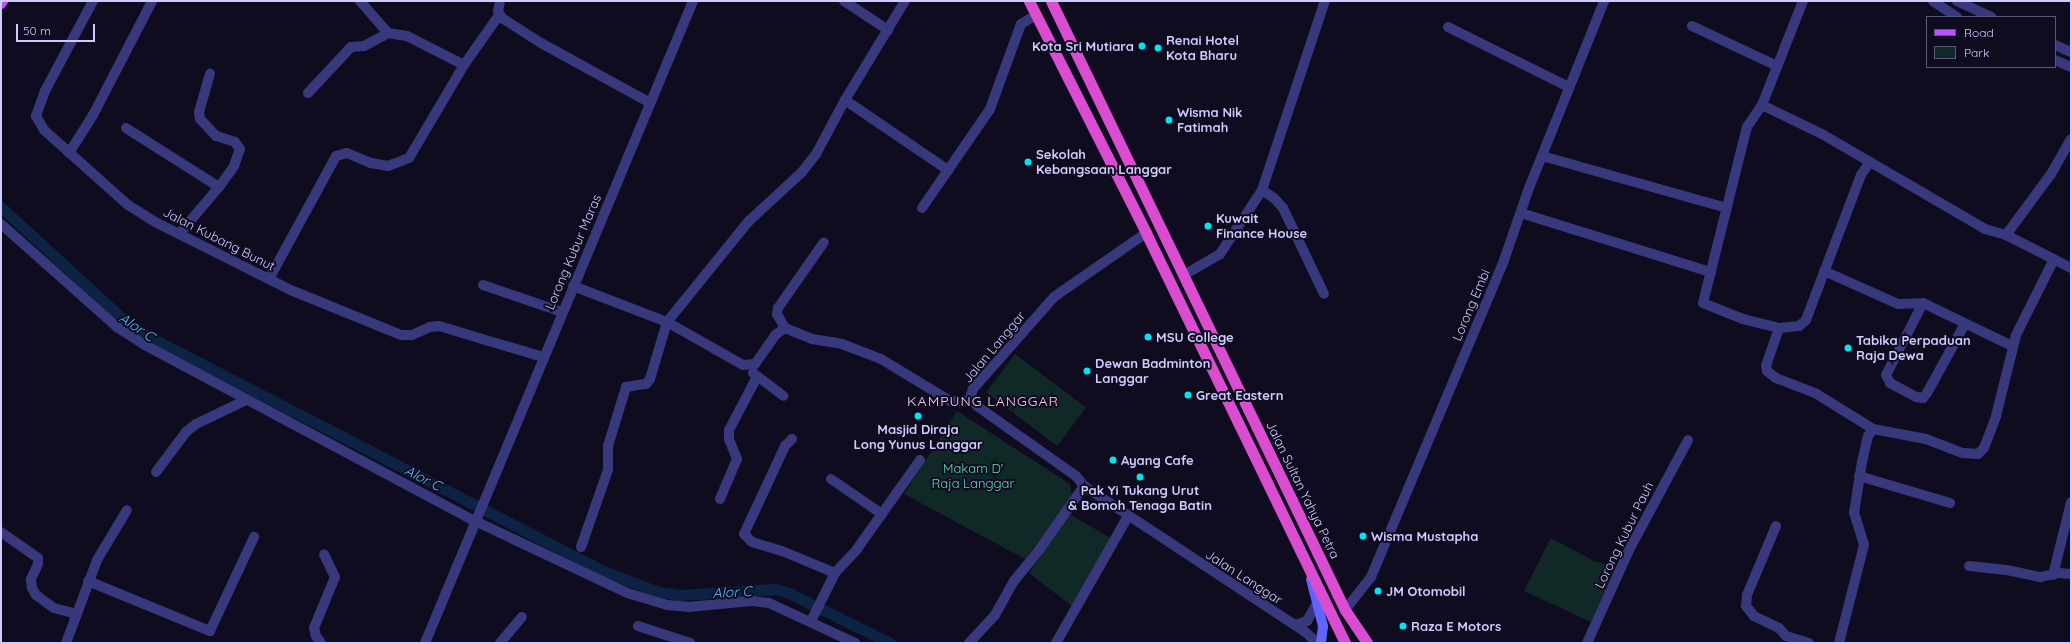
<!DOCTYPE html>
<style>
body{margin:0}
#map{position:relative;width:2072px;height:644px;overflow:hidden;background:#0f0c1f;font-family:Quicksand,sans-serif}
div>[style]{position:absolute}
[style*='--x']{left:calc(var(--x)*1px);top:calc(var(--y)*1px);width:calc(var(--w)*1px);rotate:calc(var(--a)*1deg)}
.green>*{inset:0;background:#102927;transform-origin:0 0}
.canal>*{height:11px;margin:-5.5px;padding:0 5.5px;transform-origin:5.5px;border-radius:5.5px;background:#0c2343}
.minor>*{height:10px;margin:-5px;padding:0 5px;transform-origin:5px;border-radius:5px;background:#38387d}
.secondary>*{height:10px;margin:-5px;padding:0 5px;transform-origin:5px;border-radius:5px;background:#6264fe}
.primary>*{height:10px;margin:-5px;padding:0 5px;transform-origin:5px;border-radius:5px;background:#b753fd}
.trunk>*{height:11px;margin:-5.5px;padding:0 5.5px;transform-origin:5.5px;border-radius:5.5px;background:#da4dd1}
.dots>*{width:11px;height:11px;translate:-50% -50%;box-sizing:border-box;border:2px solid #0f0c1f;border-radius:50%}
span{translate:-50% -50%;white-space:nowrap;text-align:center;line-height:1.15;-webkit-text-stroke:4px #0f0c1f;paint-order:stroke}
.poi-label{font-size:13px;color:#cfcbff;font-weight:700}
.left{translate:0 -50%;text-align:left}
.right{translate:-100% -50%;text-align:right}
.street-label{font-size:13px;color:#cfcbff}
.park-label{font-size:13px;color:#58ddb7}
.water-label{font-size:14px;color:#5ab8fd;font-style:italic}
.neighbourhood-label{font-size:14px;color:#fce;letter-spacing:1px}
.frame{position:absolute;inset:0;border:2px solid #cfcbff;pointer-events:none}
.legend{position:absolute;left:1926px;top:16px;width:130px;height:52px;box-sizing:border-box;background:#0f0c1f;border:1px solid #5c5879;margin:0;padding:5px 7px;list-style:none;font-size:12px;color:#cfcbff}
.legend li{display:flex;align-items:center;gap:8px;height:20px}
.legend b{width:20px;border:1px solid #5c5879}
.scale{position:absolute;left:16px;top:24px;width:79px;height:18px;box-sizing:border-box;border:2px solid #cfcbff;border-top:0;padding-left:5px;font-size:12px;line-height:14px;white-space:nowrap;color:#cfcbff;-webkit-text-stroke:3px #0f0c1f;paint-order:stroke}
</style>
<div id="map">
<div class="green">
<i style="left:1015px;top:354px;width:89px;height:48px;rotate:37deg"></i>
<i style="clip-path:polygon(957px 411px,1070px 484px,1072px 497px,1025px 559px,904px 494px)"></i>
<i style="clip-path:polygon(1069px 514px,1111px 538px,1072px 606px,1029px 573px)"></i>
<i style="clip-path:polygon(1551px 538px,1594px 561px,1615px 567px,1591px 622px,1524px 591px)"></i>
</div>
<div class="canal">
<i style="--x:1;--y:207;--w:166;--a:42.6"></i>
<i style="--x:123;--y:319;--w:24;--a:36"></i>
<i style="--x:142;--y:333;--w:519;--a:27.31"></i>
<i style="--x:603;--y:571;--w:60;--a:20.6"></i>
<i style="--x:659;--y:592;--w:21;--a:8"></i>
<i style="--x:680;--y:595;--w:96;--a:-3.6"></i>
<i style="--x:776;--y:589;--w:14;--a:17"></i>
<i style="--x:789;--y:593;--w:113;--a:26.3"></i>
</div>
<div class="minor">
<i style="--x:93;--y:1;--w:102;--a:118.1"></i>
<i style="--x:45;--y:91;--w:27;--a:110"></i>
<i style="--x:36;--y:116;--w:16;--a:60"></i>
<i style="--x:44;--y:130;--w:113;--a:41.8"></i>
<i style="--x:128;--y:205;--w:32;--a:32"></i>
<i style="--x:155;--y:222;--w:154;--a:26.6"></i>
<i style="--x:293;--y:291;--w:117;--a:22.2"></i>
<i style="--x:401;--y:335;--w:11;--a:0"></i>
<i style="--x:412;--y:335;--w:20;--a:-24"></i>
<i style="--x:430;--y:327;--w:9;--a:-6"></i>
<i style="--x:439;--y:326;--w:109;--a:16.6"></i>
<i style="--x:360;--y:1;--w:43;--a:48.8"></i>
<i style="--x:500;--y:1;--w:10;--a:101"></i>
<i style="--x:498;--y:11;--w:8;--a:60"></i>
<i style="--x:502;--y:18;--w:46;--a:32.7"></i>
<i style="--x:541;--y:43;--w:124;--a:28.8"></i>
<i style="--x:844;--y:1;--w:53;--a:33.4"></i>
<i style="--x:1933;--y:1;--w:29;--a:34"></i>
<i style="--x:1957;--y:1;--w:38;--a:25"></i>
<i style="--x:1692;--y:26;--w:94;--a:25.2"></i>
<i style="--x:1448;--y:27;--w:135;--a:26.4"></i>
<i style="--x:2055;--y:45;--w:17;--a:24"></i>
<i style="--x:2055;--y:60;--w:17;--a:24"></i>
<i style="--x:308;--y:93;--w:63;--a:-46.9"></i>
<i style="--x:351;--y:47;--w:13;--a:-4"></i>
<i style="--x:364;--y:46;--w:27;--a:-28"></i>
<i style="--x:388;--y:33;--w:19;--a:9"></i>
<i style="--x:407;--y:36;--w:64;--a:27"></i>
<i style="--x:845;--y:100;--w:125;--a:34.2"></i>
<i style="--x:1762;--y:105;--w:67;--a:25.8"></i>
<i style="--x:1822;--y:134;--w:189;--a:30.2"></i>
<i style="--x:1985;--y:229;--w:22;--a:16"></i>
<i style="--x:2006;--y:235;--w:73;--a:26.9"></i>
<i style="--x:126;--y:128;--w:110;--a:32.4"></i>
<i style="--x:69;--y:153;--w:45;--a:-57.7"></i>
<i style="--x:93;--y:115;--w:128;--a:-62.6"></i>
<i style="--x:1542;--y:156;--w:192;--a:15.7"></i>
<i style="--x:1870;--y:162;--w:16;--a:125"></i>
<i style="--x:1861;--y:175;--w:155;--a:110.8"></i>
<i style="--x:1806;--y:320;--w:9;--a:139"></i>
<i style="--x:1799;--y:326;--w:20;--a:174"></i>
<i style="--x:1779;--y:328;--w:39;--a:109"></i>
<i style="--x:1766;--y:365;--w:6;--a:81"></i>
<i style="--x:1767;--y:371;--w:11;--a:38"></i>
<i style="--x:1776;--y:378;--w:42;--a:21"></i>
<i style="--x:1815;--y:393;--w:68;--a:31.8"></i>
<i style="--x:1873;--y:429;--w:54;--a:10.7"></i>
<i style="--x:1926;--y:439;--w:40;--a:21"></i>
<i style="--x:1963;--y:453;--w:15;--a:4"></i>
<i style="--x:1978;--y:454;--w:8;--a:-45"></i>
<i style="--x:1984;--y:448;--w:34;--a:-69"></i>
<i style="--x:1996;--y:416;--w:83;--a:-76.1"></i>
<i style="--x:2016;--y:335;--w:85;--a:-63.4"></i>
<i style="--x:1262;--y:190;--w:14;--a:34"></i>
<i style="--x:1274;--y:198;--w:13;--a:48"></i>
<i style="--x:1283;--y:208;--w:95;--a:64.5"></i>
<i style="--x:922;--y:208;--w:120;--a:-55.5"></i>
<i style="--x:990;--y:109;--w:90;--a:-70"></i>
<i style="--x:1021;--y:24;--w:17;--a:-31"></i>
<i style="--x:1521;--y:213;--w:199;--a:17.3"></i>
<i style="--x:1;--y:224;--w:155;--a:41.6"></i>
<i style="--x:117;--y:327;--w:31;--a:33"></i>
<i style="--x:143;--y:344;--w:376;--a:28.1"></i>
<i style="--x:475;--y:521;--w:168;--a:25.3"></i>
<i style="--x:627;--y:593;--w:42;--a:16.7"></i>
<i style="--x:667;--y:605;--w:21;--a:5"></i>
<i style="--x:688;--y:607;--w:64;--a:-5.4"></i>
<i style="--x:752;--y:601;--w:17;--a:7"></i>
<i style="--x:769;--y:603;--w:95;--a:24.9"></i>
<i style="--x:1146;--y:233;--w:112;--a:145.2"></i>
<i style="--x:1054;--y:297;--w:123;--a:131.4"></i>
<i style="--x:973;--y:389;--w:9;--a:108"></i>
<i style="--x:970;--y:398;--w:11;--a:49"></i>
<i style="--x:977;--y:406;--w:121;--a:35.3"></i>
<i style="--x:1076;--y:476;--w:13;--a:51"></i>
<i style="--x:1084;--y:486;--w:263;--a:33.4"></i>
<i style="--x:1304;--y:631;--w:18;--a:41"></i>
<i style="--x:179;--y:234;--w:62;--a:-49.6"></i>
<i style="--x:219;--y:187;--w:26;--a:-54"></i>
<i style="--x:234;--y:166;--w:18;--a:-71"></i>
<i style="--x:240;--y:149;--w:9;--a:-126"></i>
<i style="--x:235;--y:142;--w:20;--a:-162"></i>
<i style="--x:216;--y:136;--w:23;--a:-133"></i>
<i style="--x:200;--y:119;--w:7;--a:-98"></i>
<i style="--x:199;--y:112;--w:40;--a:-74"></i>
<i style="--x:2006;--y:235;--w:76;--a:-53.6"></i>
<i style="--x:2051;--y:174;--w:40;--a:-60.3"></i>
<i style="--x:1824;--y:271;--w:81;--a:24"></i>
<i style="--x:1898;--y:304;--w:25;--a:-2"></i>
<i style="--x:1923;--y:303;--w:99;--a:25.8"></i>
<i style="--x:1184;--y:275;--w:42;--a:-30.3"></i>
<i style="--x:1220;--y:254;--w:77;--a:-56.7"></i>
<i style="--x:1262;--y:190;--w:199;--a:-71.6"></i>
<i style="--x:269;--y:279;--w:140;--a:-61.4"></i>
<i style="--x:336;--y:156;--w:11;--a:-15"></i>
<i style="--x:347;--y:153;--w:26;--a:23"></i>
<i style="--x:371;--y:163;--w:17;--a:10"></i>
<i style="--x:388;--y:166;--w:22;--a:-21"></i>
<i style="--x:409;--y:158;--w:108;--a:-59.4"></i>
<i style="--x:464;--y:65;--w:61;--a:-55"></i>
<i style="--x:483;--y:285;--w:83;--a:18.9"></i>
<i style="--x:573;--y:286;--w:101;--a:21"></i>
<i style="--x:667;--y:322;--w:87;--a:29.5"></i>
<i style="--x:743;--y:365;--w:12;--a:-5"></i>
<i style="--x:755;--y:364;--w:35;--a:-55"></i>
<i style="--x:775;--y:335;--w:12;--a:-35"></i>
<i style="--x:785;--y:328;--w:29;--a:22"></i>
<i style="--x:812;--y:339;--w:30;--a:9"></i>
<i style="--x:842;--y:344;--w:42;--a:21"></i>
<i style="--x:881;--y:359;--w:81;--a:31.3"></i>
<i style="--x:950;--y:401;--w:22;--a:0"></i>
<i style="--x:1923;--y:303;--w:81;--a:117.2"></i>
<i style="--x:1886;--y:375;--w:9;--a:63"></i>
<i style="--x:1890;--y:383;--w:30;--a:28"></i>
<i style="--x:1916;--y:397;--w:7;--a:8"></i>
<i style="--x:1923;--y:398;--w:6;--a:-51"></i>
<i style="--x:1927;--y:393;--w:79;--a:-61.2"></i>
<i style="--x:785;--y:328;--w:16;--a:-120"></i>
<i style="--x:777;--y:314;--w:6;--a:-81"></i>
<i style="--x:778;--y:308;--w:80;--a:-55.1"></i>
<i style="--x:1779;--y:328;--w:37;--a:-166"></i>
<i style="--x:1743;--y:319;--w:43;--a:-158.2"></i>
<i style="--x:1703;--y:303;--w:181;--a:-76"></i>
<i style="--x:1747;--y:127;--w:27;--a:-56"></i>
<i style="--x:1762;--y:105;--w:112;--a:-68.5"></i>
<i style="--x:753;--y:373;--w:38;--a:37"></i>
<i style="--x:792;--y:439;--w:10;--a:135"></i>
<i style="--x:785;--y:446;--w:97;--a:115"></i>
<i style="--x:744;--y:534;--w:11;--a:45"></i>
<i style="--x:752;--y:542;--w:31;--a:17"></i>
<i style="--x:782;--y:551;--w:57;--a:22.5"></i>
<i style="--x:156;--y:472;--w:50;--a:-53.1"></i>
<i style="--x:186;--y:432;--w:13;--a:-39"></i>
<i style="--x:196;--y:424;--w:55;--a:-25.6"></i>
<i style="--x:1859;--y:476;--w:95;--a:16.5"></i>
<i style="--x:831;--y:479;--w:62;--a:34.5"></i>
<i style="--x:720;--y:499;--w:43;--a:-67"></i>
<i style="--x:737;--y:459;--w:22;--a:-112"></i>
<i style="--x:729;--y:439;--w:9;--a:-90"></i>
<i style="--x:729;--y:430;--w:60;--a:-62.2"></i>
<i style="--x:1776;--y:526;--w:75;--a:112.8"></i>
<i style="--x:1747;--y:595;--w:11;--a:95"></i>
<i style="--x:1746;--y:606;--w:13;--a:51"></i>
<i style="--x:1754;--y:616;--w:28;--a:26"></i>
<i style="--x:1779;--y:628;--w:11;--a:49"></i>
<i style="--x:1786;--y:636;--w:24;--a:17"></i>
<i style="--x:1;--y:532;--w:45;--a:35.1"></i>
<i style="--x:38;--y:558;--w:6;--a:90"></i>
<i style="--x:38;--y:564;--w:17;--a:115"></i>
<i style="--x:31;--y:579;--w:9;--a:84"></i>
<i style="--x:32;--y:588;--w:8;--a:60"></i>
<i style="--x:36;--y:595;--w:22;--a:36"></i>
<i style="--x:54;--y:608;--w:23;--a:15"></i>
<i style="--x:581;--y:547;--w:82;--a:-70.7"></i>
<i style="--x:608;--y:470;--w:24;--a:-90"></i>
<i style="--x:608;--y:446;--w:62;--a:-73"></i>
<i style="--x:626;--y:387;--w:20;--a:-9"></i>
<i style="--x:646;--y:384;--w:6;--a:-51"></i>
<i style="--x:650;--y:379;--w:59;--a:-73.4"></i>
<i style="--x:667;--y:322;--w:129;--a:-51"></i>
<i style="--x:748;--y:222;--w:74;--a:-42.8"></i>
<i style="--x:802;--y:172;--w:23;--a:-52"></i>
<i style="--x:816;--y:154;--w:61;--a:-61.8"></i>
<i style="--x:845;--y:100;--w:116;--a:-58.8"></i>
<i style="--x:1969;--y:566;--w:38;--a:6"></i>
<i style="--x:2007;--y:570;--w:35;--a:12"></i>
<i style="--x:2041;--y:577;--w:18;--a:-13"></i>
<i style="--x:2059;--y:573;--w:12;--a:5"></i>
<i style="--x:2053;--y:575;--w:75;--a:-76.1"></i>
<i style="--x:88;--y:581;--w:132;--a:22.3"></i>
<i style="--x:210;--y:631;--w:104;--a:-64.9"></i>
<i style="--x:1345;--y:610;--w:42;--a:-51.8"></i>
<i style="--x:1371;--y:577;--w:344;--a:-67.2"></i>
<i style="--x:1504;--y:260;--w:76;--a:-70.9"></i>
<i style="--x:1529;--y:188;--w:201;--a:-68.1"></i>
<i style="--x:811;--y:621;--w:54;--a:-63.4"></i>
<i style="--x:835;--y:573;--w:33;--a:-47"></i>
<i style="--x:857;--y:549;--w:109;--a:-54.7"></i>
<i style="--x:1295;--y:625;--w:13;--a:-18"></i>
<i style="--x:1307;--y:621;--w:21;--a:-61"></i>
<i style="--x:638;--y:626;--w:55;--a:18.1"></i>
<i style="--x:66;--y:643;--w:89;--a:-69.5"></i>
<i style="--x:97;--y:560;--w:58;--a:-59"></i>
<i style="--x:321;--y:643;--w:9;--a:-126"></i>
<i style="--x:316;--y:636;--w:8;--a:-104"></i>
<i style="--x:314;--y:628;--w:55;--a:-67.6"></i>
<i style="--x:335;--y:577;--w:25;--a:-116"></i>
<i style="--x:425;--y:643;--w:696;--a:-67.34"></i>
<i style="--x:500;--y:643;--w:34;--a:-50"></i>
<i style="--x:969;--y:643;--w:38;--a:-47"></i>
<i style="--x:995;--y:615;--w:39;--a:-61"></i>
<i style="--x:1014;--y:581;--w:40;--a:-51"></i>
<i style="--x:1039;--y:550;--w:78;--a:-54.9"></i>
<i style="--x:1056;--y:643;--w:146;--a:-60.4"></i>
<i style="--x:1587;--y:643;--w:100;--a:-65.7"></i>
<i style="--x:1628;--y:552;--w:127;--a:-61.8"></i>
<i style="--x:1839;--y:643;--w:101;--a:-75.7"></i>
<i style="--x:1864;--y:545;--w:34;--a:-107"></i>
<i style="--x:1854;--y:513;--w:52;--a:-81.1"></i>
<i style="--x:1862;--y:462;--w:27;--a:-77"></i>
<i style="--x:1868;--y:436;--w:9;--a:-54"></i>
</div>
<div class="secondary">
<i style="--x:1311;--y:579;--w:49;--a:75.7"></i>
<i style="--x:1323;--y:626;--w:17;--a:97"></i>
</div>
<div class="primary">
<i style="--x:1;--y:4;--w:4;--a:-56"></i>
</div>
<div class="trunk">
<i style="--x:1029;--y:1;--w:260;--a:63.2"></i>
<i style="--x:1146;--y:233;--w:456;--a:64.1"></i>
<i style="--x:1051;--y:1;--w:676;--a:64.23"></i>
<i style="--x:1345;--y:610;--w:40;--a:56"></i>
</div>
<div class="dots">
<i style="left:1142px;top:46px;background:#02e4f3"></i>
<i style="left:1158px;top:48px;background:#02e4f3"></i>
<i style="left:1169px;top:120px;background:#02e4f3"></i>
<i style="left:1028px;top:162px;background:#02e4f3"></i>
<i style="left:1208px;top:226px;background:#02e4f3"></i>
<i style="left:1148px;top:337px;background:#02e4f3"></i>
<i style="left:1848px;top:348px;background:#02e4f3"></i>
<i style="left:1087px;top:371px;background:#02e4f3"></i>
<i style="left:1188px;top:395px;background:#02e4f3"></i>
<i style="left:918px;top:416px;background:#02e4f3"></i>
<i style="left:1113px;top:460px;background:#02e4f3"></i>
<i style="left:1140px;top:477px;background:#02e4f3"></i>
<i style="left:1363px;top:536px;background:#02e4f3"></i>
<i style="left:1378px;top:591px;background:#02e4f3"></i>
<i style="left:1403px;top:626px;background:#02e4f3"></i>
</div>
<div class="poi-label">
<span class="left" style="left:1166px;top:48px">Renai Hotel<br>Kota Bharu</span>
<span class="right" style="left:1134px;top:46px">Kota Sri Mutiara</span>
<span class="left" style="left:1177px;top:120px">Wisma Nik<br>Fatimah</span>
<span class="left" style="left:1036px;top:162px">Sekolah<br>Kebangsaan Langgar</span>
<span class="left" style="left:1216px;top:226px">Kuwait<br>Finance House</span>
<span class="left" style="left:1156px;top:337px">MSU College</span>
<span class="left" style="left:1856px;top:348px">Tabika Perpaduan<br>Raja Dewa</span>
<span class="left" style="left:1095px;top:371px">Dewan Badminton<br>Langgar</span>
<span class="left" style="left:1196px;top:395px">Great Eastern</span>
<span style="left:918px;top:437px">Masjid Diraja<br>Long Yunus Langgar</span>
<span class="left" style="left:1121px;top:460px">Ayang Cafe</span>
<span style="left:1140px;top:498px">Pak Yi Tukang Urut<br>&amp; Bomoh Tenaga Batin</span>
<span class="left" style="left:1371px;top:536px">Wisma Mustapha</span>
<span class="left" style="left:1386px;top:591px">JM Otomobil</span>
<span class="left" style="left:1411px;top:626px">Raza E Motors</span>
</div>
<div class="street-label">
<span style="left:219px;top:239px;rotate:27deg">Jalan Kubang Bunut</span>
<span style="left:573px;top:252px;rotate:-67deg">Lorong Kubur Maras</span>
<span style="left:1471px;top:305px;rotate:-67deg">Lorong Embi</span>
<span style="left:994px;top:347px;rotate:-50deg">Jalan Langgar</span>
<span style="left:1303px;top:490px;rotate:64deg">Jalan Sultan Yahya Petra</span>
<span style="left:1624px;top:535px;rotate:-64deg">Lorong Kubur Pauh</span>
<span style="left:1244px;top:577px;rotate:33deg">Jalan Langgar</span>
</div>
<div class="park-label">
<span style="left:973px;top:476px">Makam D'<br>Raja Langgar</span>
</div>
<div class="water-label">
<span style="left:137px;top:327px;rotate:34deg">Alor C</span>
<span style="left:423px;top:478px;rotate:27deg">Alor C</span>
<span style="left:732px;top:592px;rotate:-3deg">Alor C</span>
</div>
<div class="neighbourhood-label">
<span style="left:983px;top:401px">KAMPUNG LANGGAR</span>
</div>
<div class="frame"></div>
<ul class="legend">
<li><b style="height:5px;background:#b753fd"></b>Road</li>
<li><b style="height:11px;background:#102927"></b>Park</li>
</ul>
<div class="scale">50 m</div>
</div>
